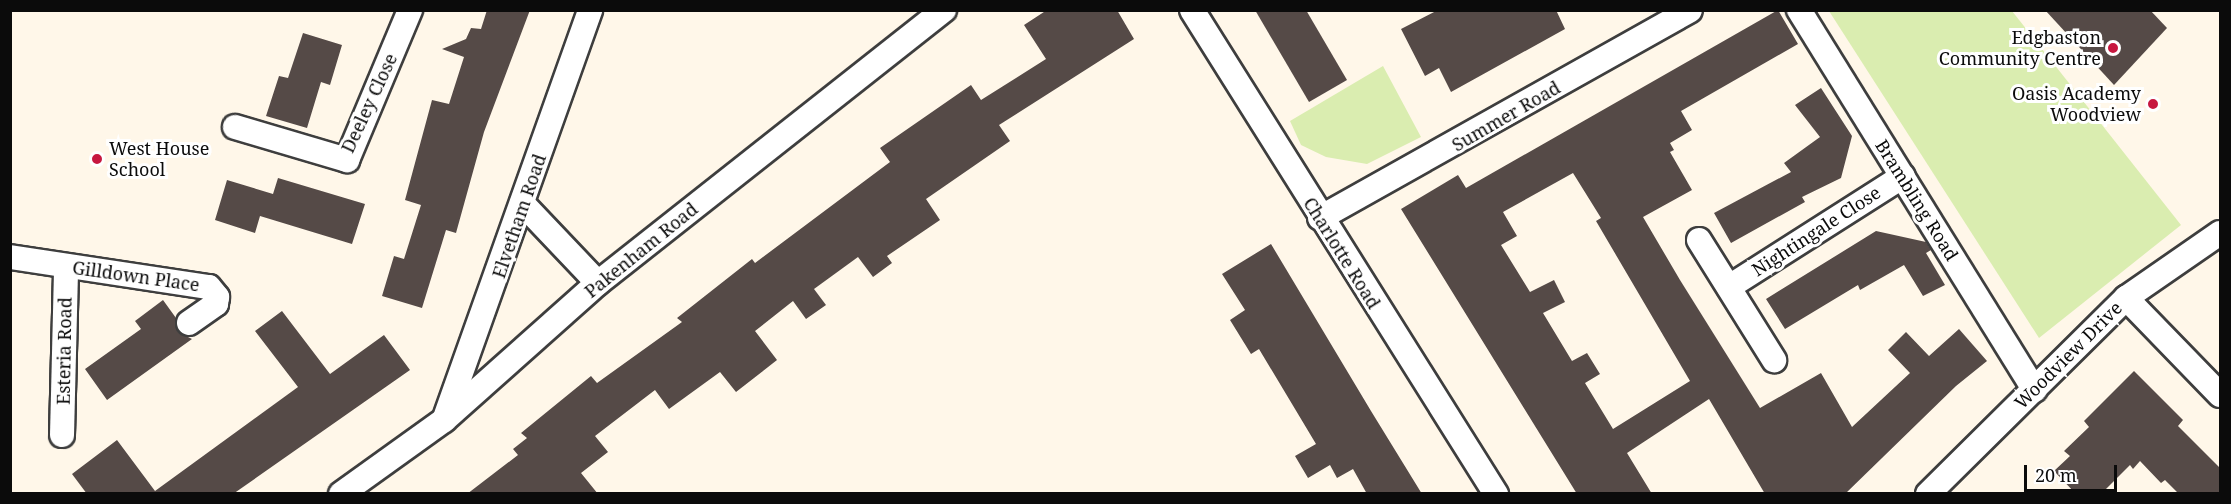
<!DOCTYPE html>
<style>
body{margin:0}
#map{position:relative;width:2231px;height:504px;overflow:hidden;background:#fff7e9;font-family:"Noto Serif",serif}
div>[style]{position:absolute}
[style*='--x']{left:calc(var(--x)*1px);top:calc(var(--y)*1px);width:calc(var(--w)*1px);rotate:calc(var(--a)*1deg)}
.green>*{inset:0;background:#daedb0}
.building>*{inset:0;background:#554a47}
.roads{filter:drop-shadow(2px 0 #3e3e3e) drop-shadow(-2px 0 #3e3e3e) drop-shadow(0 2px #3e3e3e) drop-shadow(0 -2px #3e3e3e)}
.street>*{height:24px;margin:-12px;padding:0 12px;transform-origin:12px;border-radius:12px;background:#fff}
.dots>*{width:16px;height:16px;translate:-50% -50%;box-sizing:border-box;border:3px solid #fff;border-radius:50%}
span{translate:-50% -50%;white-space:nowrap;text-align:center;line-height:1.15;-webkit-text-stroke:6px #fff;paint-order:stroke}
.poi-label{font-size:18px;color:#0b0b0b}
.right{translate:-100% -50%;text-align:right}
.left{translate:0 -50%;text-align:left}
.street-label{font-size:18px;color:#0b0b0b}
.frame{position:absolute;inset:0;border:12px solid #0b0b0b;pointer-events:none}
.scale{position:absolute;left:2024px;top:465px;width:93px;height:27px;box-sizing:border-box;border:3px solid #0b0b0b;border-top:0;padding-left:8px;font-size:18px;line-height:21px;white-space:nowrap;color:#0b0b0b;-webkit-text-stroke:4px #fff;paint-order:stroke}
</style>
<div id="map">
<div class="green">
<i style="clip-path:polygon(1829px 11px,2012px 11px,2181px 225px,2039px 338px)"></i>
<i style="clip-path:polygon(1383px 66px,1421px 137px,1367px 164px,1326px 157px,1301px 145px,1290px 121px)"></i>
</div>
<div class="building">
<i style="clip-path:polygon(487px 10px,530px 10px,484px 132px,456px 233px,446px 230px,422px 308px,382px 296px,394px 256px,404px 259px,421px 205px,405px 200px,432px 100px,449px 104px,464px 57px,442px 49px,466px 39px,471px 28px,481px 29px)"></i>
<i style="clip-path:polygon(1047px 10px,1117px 10px,1134px 39px,999px 125px,1010px 141px,926px 199px,940px 220px,887px 256px,892px 263px,873px 277px,858px 257px,814px 289px,826px 305px,806px 319px,793px 301px,755px 331px,777px 360px,736px 392px,720px 372px,669px 409px,655px 390px,595px 436px,608px 452px,581px 473px,598px 494px,467px 494px,518px 455px,513px 449px,527px 438px,521px 433px,591px 376px,597px 383px,682px 322px,677px 318px,752px 259px,755px 263px,890px 162px,880px 148px,971px 85px,981px 100px,1046px 59px,1024px 25px)"></i>
<i style="clip-path:polygon(1255px 10px,1306px 10px,1347px 80px,1309px 102px)"></i>
<i style="clip-path:polygon(1438px 10px,1556px 10px,1565px 29px,1451px 92px,1439px 68px,1425px 76px,1401px 29px)"></i>
<i style="clip-path:polygon(evenodd,1778px 10px,1798px 44px,1681px 111px,1692px 130px,1670px 143px,1674px 150px,1670px 152px,1692px 190px,1643px 217px,1680px 280px,1760px 408px,1821px 373px,1852px 427px,1910px 373px,1888px 350px,1906px 332px,1929px 356px,1959px 329px,1987px 361px,1956px 386px,1845px 494px,1765px 494px,1709px 399px,1627px 453px,1652px 494px,1577px 494px,1401px 209px,1458px 175px,1466px 188px,1778px 10px,1573px 173px,1601px 218px,1596px 221px,1690px 381px,1613px 429px,1585px 383px,1600px 374px,1587px 353px,1572px 361px,1543px 313px,1565px 302px,1554px 280px,1530px 292px,1501px 245px,1517px 236px,1503px 212px,1573px 173px)"></i>
<i style="clip-path:polygon(2045px 10px,2150px 10px,2167px 28px,2114px 85px)"></i>
<i style="clip-path:polygon(303px 33px,342px 45px,330px 85px,321px 82px,307px 128px,266px 116px,279px 76px,288px 78px)"></i>
<i style="clip-path:polygon(1821px 88px,1852px 136px,1841px 178px,1802px 197px,1805px 202px,1731px 243px,1714px 213px,1791px 172px,1784px 163px,1820px 137px,1795px 105px)"></i>
<i style="clip-path:polygon(278px 178px,365px 204px,352px 244px,260px 216px,255px 233px,215px 220px,227px 180px,273px 194px)"></i>
<i style="clip-path:polygon(1876px 231px,1926px 242px,1931px 250px,1926px 253px,1945px 285px,1923px 296px,1904px 265px,1860px 290px,1858px 285px,1785px 329px,1766px 299px)"></i>
<i style="clip-path:polygon(1271px 244px,1371px 411px,1422px 494px,1367px 494px,1353px 469px,1337px 478px,1330px 465px,1308px 478px,1295px 456px,1316px 444px,1259px 349px,1251px 354px,1230px 320px,1245px 310px,1222px 274px)"></i>
<i style="clip-path:polygon(163px 300px,176px 318px,178px 332px,192px 339px,107px 400px,85px 369px,141px 329px,135px 321px)"></i>
<i style="clip-path:polygon(282px 311px,330px 374px,384px 335px,410px 370px,233px 494px,87px 494px,72px 474px,117px 440px,155px 491px,298px 387px,255px 331px)"></i>
<i style="clip-path:polygon(2134px 371px,2183px 420px,2178px 426px,2220px 468px,2220px 494px,2179px 494px,2165px 480px,2161px 483px,2140px 461px,2133px 469px,2130px 465px,2101px 494px,2076px 494px,2054px 471px,2070px 456px,2064px 451px,2089px 427px,2084px 421px)"></i>
</div>
<div class="roads">
<div class="street">
<i style="--x:1192;--y:10;--w:572;--a:57.87"></i>
<i style="--x:1799;--y:10;--w:447;--a:58.2"></i>
<i style="--x:235;--y:127;--w:117;--a:16.4"></i>
<i style="--x:347;--y:160;--w:163;--a:-67.2"></i>
<i style="--x:522;--y:203;--w:110;--a:46.5"></i>
<i style="--x:1320;--y:218;--w:424;--a:-29.3"></i>
<i style="--x:1699;--y:240;--w:142;--a:58"></i>
<i style="--x:10;--y:257;--w:201;--a:8.6"></i>
<i style="--x:209;--y:287;--w:13;--a:51"></i>
<i style="--x:217;--y:297;--w:7;--a:98"></i>
<i style="--x:216;--y:304;--w:33;--a:145"></i>
<i style="--x:1729;--y:287;--w:206;--a:-32.5"></i>
<i style="--x:2126;--y:298;--w:135;--a:45.9"></i>
<i style="--x:446;--y:415;--w:430;--a:-70.4"></i>
<i style="--x:62;--y:435;--w:169;--a:-88.6"></i>
<i style="--x:341;--y:494;--w:127;--a:-35.7"></i>
<i style="--x:444;--y:420;--w:206;--a:-41.7"></i>
<i style="--x:598;--y:283;--w:441;--a:-38.3"></i>
<i style="--x:1928;--y:494;--w:279;--a:-44.7"></i>
<i style="--x:2126;--y:298;--w:114;--a:-34.7"></i>
</div>
</div>
<div class="dots">
<i style="left:2113px;top:48px;background:#c7173f"></i>
<i style="left:2153px;top:104px;background:#c7173f"></i>
<i style="left:97px;top:159px;background:#c7173f"></i>
</div>
<div class="poi-label">
<span class="right" style="left:2101px;top:48px">Edgbaston<br>Community Centre</span>
<span class="right" style="left:2141px;top:104px">Oasis Academy<br>Woodview</span>
<span class="left" style="left:109px;top:159px">West House<br>School</span>
</div>
<div class="street-label">
<span style="left:369px;top:103px;rotate:-65deg">Deeley Close</span>
<span style="left:1506px;top:116px;rotate:-30deg">Summer Road</span>
<span style="left:1917px;top:200px;rotate:58deg">Brambling Road</span>
<span style="left:519px;top:216px;rotate:-71deg">Elvetham Road</span>
<span style="left:1816px;top:231px;rotate:-33deg">Nightingale Close</span>
<span style="left:641px;top:250px;rotate:-39deg">Pakenham Road</span>
<span style="left:1342px;top:253px;rotate:58deg">Charlotte Road</span>
<span style="left:136px;top:276px;rotate:8deg">Gilldown Place</span>
<span style="left:64px;top:351px;rotate:-89deg">Esteria Road</span>
<span style="left:2068px;top:355px;rotate:-45deg">Woodview Drive</span>
</div>
<div class="frame"></div>
<div class="scale">20 m</div>
</div>
